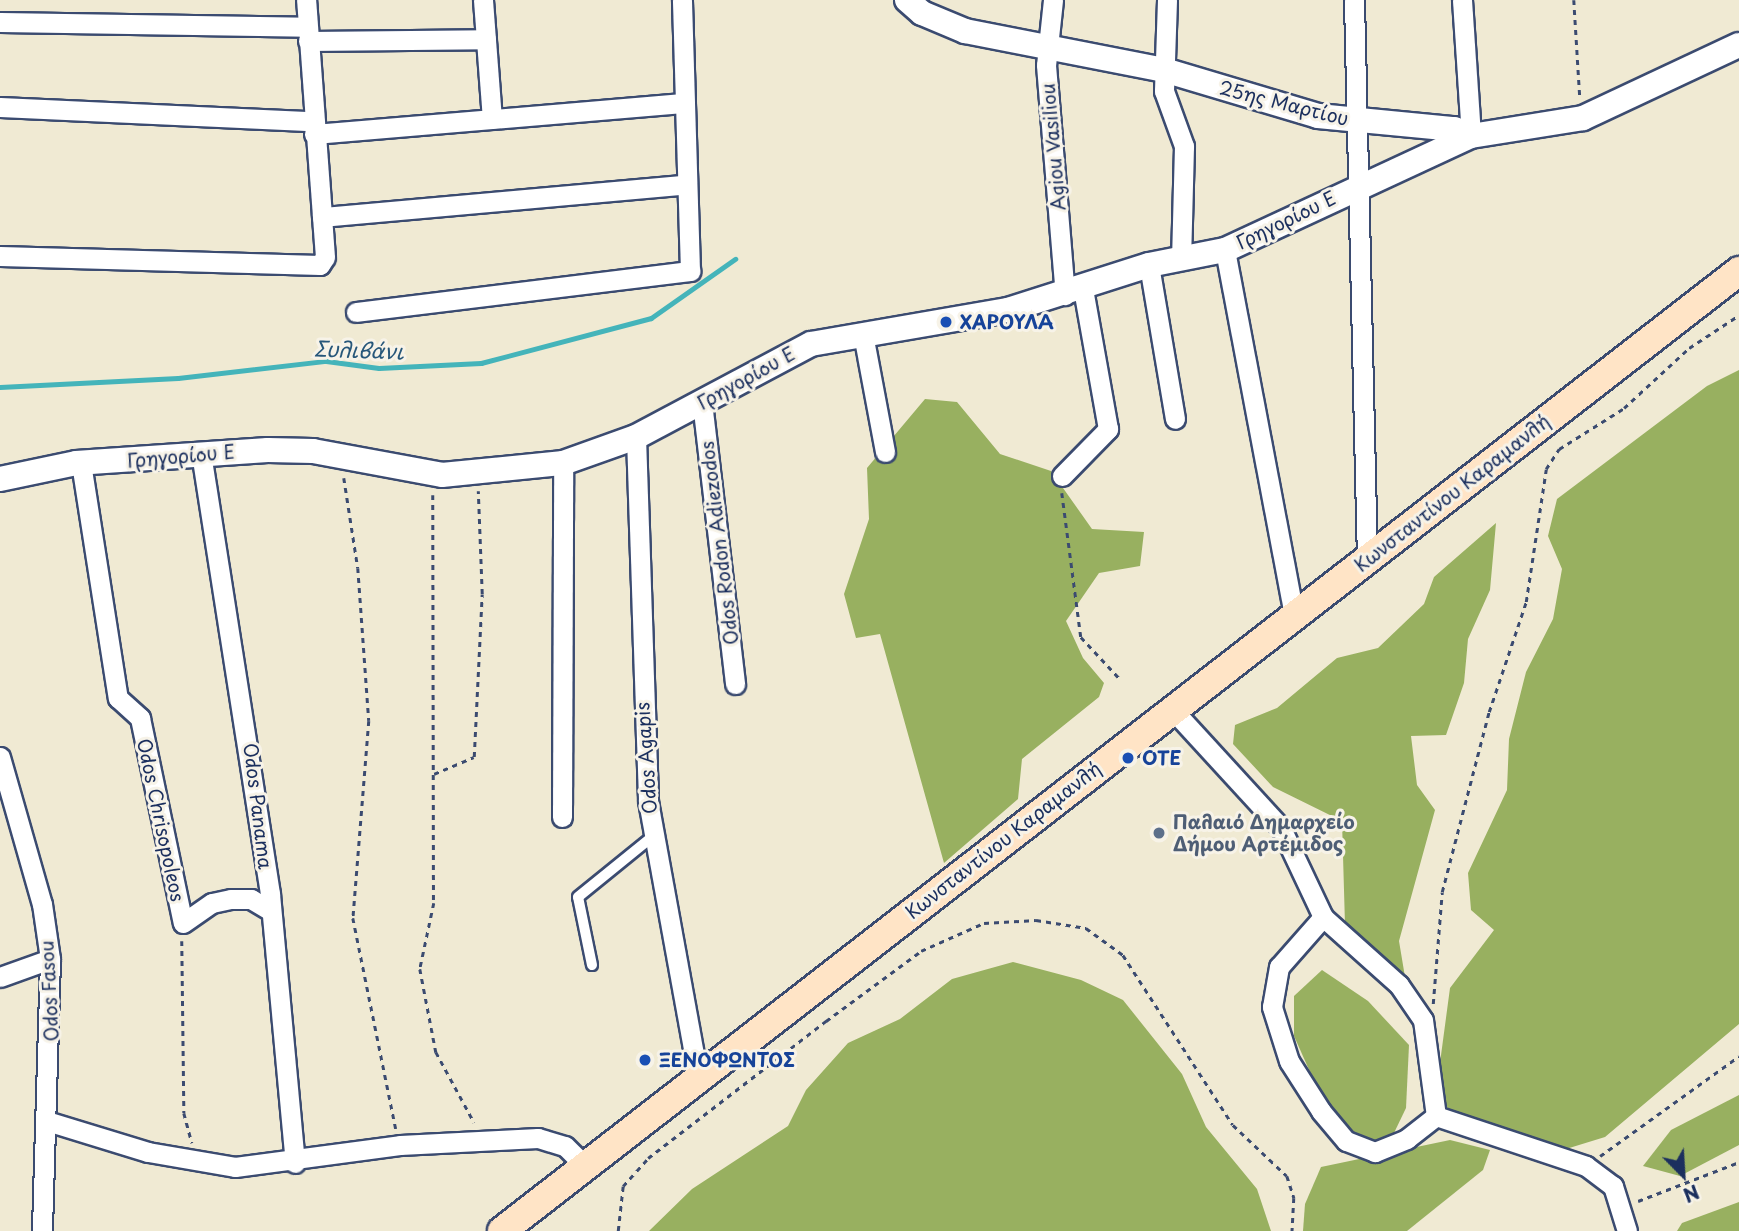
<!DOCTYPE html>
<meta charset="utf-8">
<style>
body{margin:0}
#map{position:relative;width:1739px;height:1231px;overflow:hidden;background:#f0ead3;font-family:"Playpen Sans",sans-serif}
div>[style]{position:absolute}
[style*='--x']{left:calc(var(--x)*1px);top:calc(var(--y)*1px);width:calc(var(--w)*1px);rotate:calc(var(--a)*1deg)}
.forest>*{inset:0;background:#98b060}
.stream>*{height:5px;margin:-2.5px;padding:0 2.5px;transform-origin:2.5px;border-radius:2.5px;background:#44b4ba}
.path>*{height:2.5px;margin-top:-1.25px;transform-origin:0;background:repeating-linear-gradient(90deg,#3b4b70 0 5px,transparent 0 10px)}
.roads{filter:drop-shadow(2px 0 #3b4b70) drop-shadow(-2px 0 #3b4b70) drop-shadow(0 2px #3b4b70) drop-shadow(0 -2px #3b4b70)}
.service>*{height:10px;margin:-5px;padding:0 5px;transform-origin:5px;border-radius:5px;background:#fff}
.minor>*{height:19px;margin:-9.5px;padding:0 9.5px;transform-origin:9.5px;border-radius:9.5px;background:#fff}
.tertiary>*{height:24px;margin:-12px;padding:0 12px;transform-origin:12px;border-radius:12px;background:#fff}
.secondary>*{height:28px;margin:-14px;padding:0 14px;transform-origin:14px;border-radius:14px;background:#ffe4c6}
.dots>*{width:19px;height:19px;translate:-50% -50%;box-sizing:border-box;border:4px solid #f7f3e8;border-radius:50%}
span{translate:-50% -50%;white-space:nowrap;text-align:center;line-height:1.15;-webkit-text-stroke:6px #f7f3e8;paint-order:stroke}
.street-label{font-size:19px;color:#1b2f5e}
.transit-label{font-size:19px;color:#164399;font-weight:700}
.left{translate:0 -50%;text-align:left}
.service-label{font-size:19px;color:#4e5e75;font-weight:700}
.water-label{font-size:21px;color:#27577a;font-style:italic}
.north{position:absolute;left:1648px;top:1140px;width:70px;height:70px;-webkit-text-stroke:5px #f7f3e8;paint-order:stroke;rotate:156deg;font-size:19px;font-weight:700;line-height:28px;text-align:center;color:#1b2f5e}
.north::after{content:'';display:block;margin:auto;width:24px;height:32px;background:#1b2f5e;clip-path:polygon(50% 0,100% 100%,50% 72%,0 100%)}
</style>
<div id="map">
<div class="forest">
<i style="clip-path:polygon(1739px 370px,1739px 1024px,1605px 1137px,1566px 1149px,1461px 1116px,1435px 1100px,1450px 988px,1494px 930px,1471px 910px,1468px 873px,1507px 790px,1509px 739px,1526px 672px,1553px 619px,1562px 569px,1548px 536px,1557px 499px,1707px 386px)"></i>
<i style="clip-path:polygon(925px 399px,957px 402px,1000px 454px,1051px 471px,1092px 529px,1144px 532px,1140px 566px,1099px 573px,1066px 621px,1083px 658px,1104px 683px,1099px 697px,1022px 759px,1018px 799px,944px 863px,880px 634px,856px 638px,844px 594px,869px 519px,867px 468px)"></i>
<i style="clip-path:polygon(1496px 523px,1490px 590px,1468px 639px,1464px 683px,1446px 735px,1411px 736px,1417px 785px,1435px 810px,1399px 941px,1405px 977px,1345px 925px,1342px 821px,1273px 787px,1233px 744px,1235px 725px,1277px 708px,1337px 658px,1378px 648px,1424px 604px,1434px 577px)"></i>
<i style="clip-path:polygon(1013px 962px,1081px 980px,1123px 1000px,1182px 1074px,1206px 1127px,1257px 1189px,1271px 1231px,649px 1231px,692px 1189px,788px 1126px,806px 1090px,848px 1043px,900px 1019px,952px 979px)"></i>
<i style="clip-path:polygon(1322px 970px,1368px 1001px,1409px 1045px,1406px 1108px,1394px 1133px,1365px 1149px,1318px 1090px,1294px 1036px,1294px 996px)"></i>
<i style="clip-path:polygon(1739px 1095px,1739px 1145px,1680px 1176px,1643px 1166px,1671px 1130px)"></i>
<i style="clip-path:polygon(1450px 1140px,1490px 1150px,1483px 1170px,1407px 1231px,1303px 1231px,1305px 1204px,1321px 1167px)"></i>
<i style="clip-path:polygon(1739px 1202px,1739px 1231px,1677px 1231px,1682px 1223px)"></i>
</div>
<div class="stream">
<i style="--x:0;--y:387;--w:178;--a:-2.9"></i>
<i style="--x:178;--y:378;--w:149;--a:-6.6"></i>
<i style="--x:326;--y:361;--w:53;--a:7.5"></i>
<i style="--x:379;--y:368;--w:102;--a:-2.8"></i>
<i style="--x:481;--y:363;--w:176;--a:-14.8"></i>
<i style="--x:651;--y:318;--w:103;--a:-35.1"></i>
</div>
<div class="path">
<i style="--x:1574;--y:0;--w:98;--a:86.5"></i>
<i style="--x:344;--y:478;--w:91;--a:81.2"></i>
<i style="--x:358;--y:568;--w:153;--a:85.9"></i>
<i style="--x:369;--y:721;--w:198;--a:94.6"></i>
<i style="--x:353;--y:918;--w:215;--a:78.5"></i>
<i style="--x:1062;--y:493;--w:145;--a:82.5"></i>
<i style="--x:1081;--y:637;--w:59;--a:47.1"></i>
<i style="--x:433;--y:495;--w:408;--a:89.9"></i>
<i style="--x:434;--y:903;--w:67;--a:102"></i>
<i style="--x:420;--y:969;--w:85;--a:79.1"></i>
<i style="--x:436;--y:1052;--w:80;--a:61.5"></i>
<i style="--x:434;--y:774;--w:43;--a:-23"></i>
<i style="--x:474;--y:757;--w:163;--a:-87.2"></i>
<i style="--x:482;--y:594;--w:103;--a:-92.2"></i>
<i style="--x:182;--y:941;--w:172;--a:89.3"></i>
<i style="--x:184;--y:1113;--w:31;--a:75"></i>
<i style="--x:1433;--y:1004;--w:112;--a:-85.4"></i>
<i style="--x:1442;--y:892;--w:186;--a:-75.4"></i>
<i style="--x:1489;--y:712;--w:116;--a:-71.4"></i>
<i style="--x:1526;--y:602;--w:134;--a:-81.4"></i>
<i style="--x:1546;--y:469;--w:24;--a:-57"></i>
<i style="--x:1559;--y:449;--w:77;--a:-32.2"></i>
<i style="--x:1624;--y:408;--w:88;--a:-42.7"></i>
<i style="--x:1689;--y:348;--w:60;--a:-33.4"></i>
<i style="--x:1600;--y:1156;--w:171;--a:-35.7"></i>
<i style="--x:1638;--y:1201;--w:108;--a:-21.1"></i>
<i style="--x:618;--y:1231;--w:45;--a:-83.7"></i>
<i style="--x:623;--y:1186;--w:38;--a:-48"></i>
<i style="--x:648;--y:1158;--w:225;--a:-37.6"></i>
<i style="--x:826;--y:1021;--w:118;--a:-36.4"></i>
<i style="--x:921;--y:951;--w:69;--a:-24"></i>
<i style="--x:984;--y:923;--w:52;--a:-3.3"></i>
<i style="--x:1036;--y:920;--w:51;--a:9.1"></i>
<i style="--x:1086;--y:928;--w:46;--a:36.1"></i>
<i style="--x:1123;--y:955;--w:202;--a:57.1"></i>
<i style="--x:1233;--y:1125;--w:74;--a:43.4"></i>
<i style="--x:1287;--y:1176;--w:23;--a:72"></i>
<i style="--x:1294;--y:1198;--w:33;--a:93"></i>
</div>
<div class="roads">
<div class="service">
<i style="--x:592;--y:965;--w:69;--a:-101.6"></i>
<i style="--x:578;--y:897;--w:95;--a:-39"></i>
</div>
<div class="minor">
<i style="--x:483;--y:0;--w:119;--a:85.7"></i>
<i style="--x:1053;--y:0;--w:65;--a:96.1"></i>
<i style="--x:1046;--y:65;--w:231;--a:85.3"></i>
<i style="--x:1167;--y:0;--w:91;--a:91.9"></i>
<i style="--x:1164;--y:91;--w:59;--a:70"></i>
<i style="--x:1184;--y:146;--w:114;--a:91.5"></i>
<i style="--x:1354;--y:0;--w:559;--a:88.67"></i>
<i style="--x:1462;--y:0;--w:136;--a:86.2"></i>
<i style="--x:0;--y:22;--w:307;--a:0.9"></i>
<i style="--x:308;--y:41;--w:178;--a:-0.6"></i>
<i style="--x:0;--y:107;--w:312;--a:2.6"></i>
<i style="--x:314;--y:134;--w:370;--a:-4.8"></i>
<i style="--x:322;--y:217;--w:363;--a:-5.1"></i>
<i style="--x:1225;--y:250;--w:372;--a:79.3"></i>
<i style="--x:0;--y:256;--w:320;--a:1.6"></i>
<i style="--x:320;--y:265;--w:9;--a:-58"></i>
<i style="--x:325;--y:257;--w:258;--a:-94.2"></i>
<i style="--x:1149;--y:265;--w:156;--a:80.4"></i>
<i style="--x:356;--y:312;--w:337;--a:-7"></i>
<i style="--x:690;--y:271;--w:271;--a:-91.7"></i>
<i style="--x:863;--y:334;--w:120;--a:79.4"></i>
<i style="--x:702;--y:402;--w:284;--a:83.3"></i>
<i style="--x:636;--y:437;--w:364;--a:88.1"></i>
<i style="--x:648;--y:801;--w:280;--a:79.7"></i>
<i style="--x:201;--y:453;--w:446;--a:81.1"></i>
<i style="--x:270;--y:894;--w:270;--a:84.7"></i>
<i style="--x:81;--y:463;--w:238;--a:81.1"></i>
<i style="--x:118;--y:698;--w:30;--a:42"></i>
<i style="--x:140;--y:718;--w:209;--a:78.2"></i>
<i style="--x:183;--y:923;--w:35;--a:-35"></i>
<i style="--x:212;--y:903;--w:19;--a:-12"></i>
<i style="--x:231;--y:899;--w:20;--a:0"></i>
<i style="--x:251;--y:899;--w:23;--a:31"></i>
<i style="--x:1062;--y:476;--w:66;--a:-45.6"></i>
<i style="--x:1108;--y:429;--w:143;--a:-100.1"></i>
<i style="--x:1172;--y:709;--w:161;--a:47.5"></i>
<i style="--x:1281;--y:828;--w:98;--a:64.7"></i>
<i style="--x:1323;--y:917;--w:102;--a:41.8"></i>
<i style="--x:1399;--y:985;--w:42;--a:55.6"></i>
<i style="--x:1423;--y:1020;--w:97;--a:82.3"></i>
<i style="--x:1436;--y:1116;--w:37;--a:142"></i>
<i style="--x:1407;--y:1139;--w:35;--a:158"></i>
<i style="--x:1375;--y:1152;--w:31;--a:-159"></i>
<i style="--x:1346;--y:1141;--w:39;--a:-130"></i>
<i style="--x:1321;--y:1111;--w:59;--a:-122.6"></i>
<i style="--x:1289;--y:1061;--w:57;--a:-107.5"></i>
<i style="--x:1272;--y:1007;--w:41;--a:-80.1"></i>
<i style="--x:1279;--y:967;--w:67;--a:-48.7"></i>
<i style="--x:0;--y:757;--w:153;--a:74.1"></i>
<i style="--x:42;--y:904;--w:56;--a:81.7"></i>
<i style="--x:50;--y:959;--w:272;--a:91.7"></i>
<i style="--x:562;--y:817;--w:354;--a:-89.8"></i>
<i style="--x:0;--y:977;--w:53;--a:-19.8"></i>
<i style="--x:1436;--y:1116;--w:158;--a:18.4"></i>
<i style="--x:1586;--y:1166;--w:34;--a:37"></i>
<i style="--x:1613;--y:1186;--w:47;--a:72.7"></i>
<i style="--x:50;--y:1122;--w:102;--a:17"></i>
<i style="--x:148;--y:1152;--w:88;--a:9.8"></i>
<i style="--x:235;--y:1167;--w:166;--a:-7.6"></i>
<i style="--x:400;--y:1145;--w:138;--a:-2.9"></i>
<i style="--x:538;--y:1138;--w:28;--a:17"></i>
<i style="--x:565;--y:1146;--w:27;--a:45"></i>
</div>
<div class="tertiary">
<i style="--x:907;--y:0;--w:20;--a:41"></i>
<i style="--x:922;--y:13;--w:47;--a:22.7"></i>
<i style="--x:965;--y:31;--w:203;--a:11.1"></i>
<i style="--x:1164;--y:70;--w:161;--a:16.6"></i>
<i style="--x:1318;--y:116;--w:137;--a:5.5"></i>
<i style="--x:1454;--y:129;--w:18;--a:22"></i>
<i style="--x:1471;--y:136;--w:113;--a:-9.1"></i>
<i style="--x:1583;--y:118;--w:172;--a:-25.1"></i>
<i style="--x:0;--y:479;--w:78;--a:-11.9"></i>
<i style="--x:76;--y:463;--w:192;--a:-3.9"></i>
<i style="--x:268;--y:450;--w:45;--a:1.3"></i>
<i style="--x:313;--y:451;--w:131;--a:10.5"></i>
<i style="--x:442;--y:475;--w:122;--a:-5.7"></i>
<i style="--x:563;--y:463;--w:77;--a:-19.6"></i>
<i style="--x:636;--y:437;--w:198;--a:-28"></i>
<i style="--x:811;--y:344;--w:200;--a:-9.8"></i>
<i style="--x:1008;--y:310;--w:148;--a:-17.7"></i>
<i style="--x:1149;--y:265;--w:77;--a:-11.2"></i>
<i style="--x:1225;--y:250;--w:271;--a:-24.9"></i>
</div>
<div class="secondary">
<i style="--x:502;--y:1231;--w:1566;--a:-37.81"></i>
</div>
</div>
<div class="dots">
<i style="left:946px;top:322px;background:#1a4fb4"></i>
<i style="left:1128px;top:758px;background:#1a4fb4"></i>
<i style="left:1159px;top:833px;background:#5c6f8a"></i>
<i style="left:645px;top:1060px;background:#1a4fb4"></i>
</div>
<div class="street-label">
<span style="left:1284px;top:103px;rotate:14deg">25ης Μαρτίου</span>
<span style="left:1053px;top:147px;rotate:-95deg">Agiou Vasiliou</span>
<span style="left:1286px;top:220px;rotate:-26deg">Γρηγορίου Ε</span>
<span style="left:746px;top:378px;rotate:-29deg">Γρηγορίου Ε</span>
<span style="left:181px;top:456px;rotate:-5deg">Γρηγορίου Ε</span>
<span style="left:1452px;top:493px;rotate:-38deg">Κωνσταντίνου Καραμανλή</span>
<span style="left:719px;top:543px;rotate:-97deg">Odos Rodon Adiezodos</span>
<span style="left:646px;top:758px;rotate:-94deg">Odos Agapis</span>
<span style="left:258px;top:806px;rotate:83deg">Odos Panama</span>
<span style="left:161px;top:820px;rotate:78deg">Odos Chrisopoleos</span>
<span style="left:1003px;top:840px;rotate:-38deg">Κωνσταντίνου Καραμανλή</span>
<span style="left:49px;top:991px;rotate:-93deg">Odos Fasou</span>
</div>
<div class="transit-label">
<span class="left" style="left:960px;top:322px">ΧΑΡΟΥΛΑ</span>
<span class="left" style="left:1142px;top:758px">ΟΤΕ</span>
<span class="left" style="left:659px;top:1060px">ΞΕΝΟΦΩΝΤΟΣ</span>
</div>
<div class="service-label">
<span class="left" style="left:1173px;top:833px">Παλαιό Δημαρχείο<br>Δήμου Αρτέμιδος</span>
</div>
<div class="water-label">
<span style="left:359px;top:349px;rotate:2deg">Συλιβάνι</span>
</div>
<div class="north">N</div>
</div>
